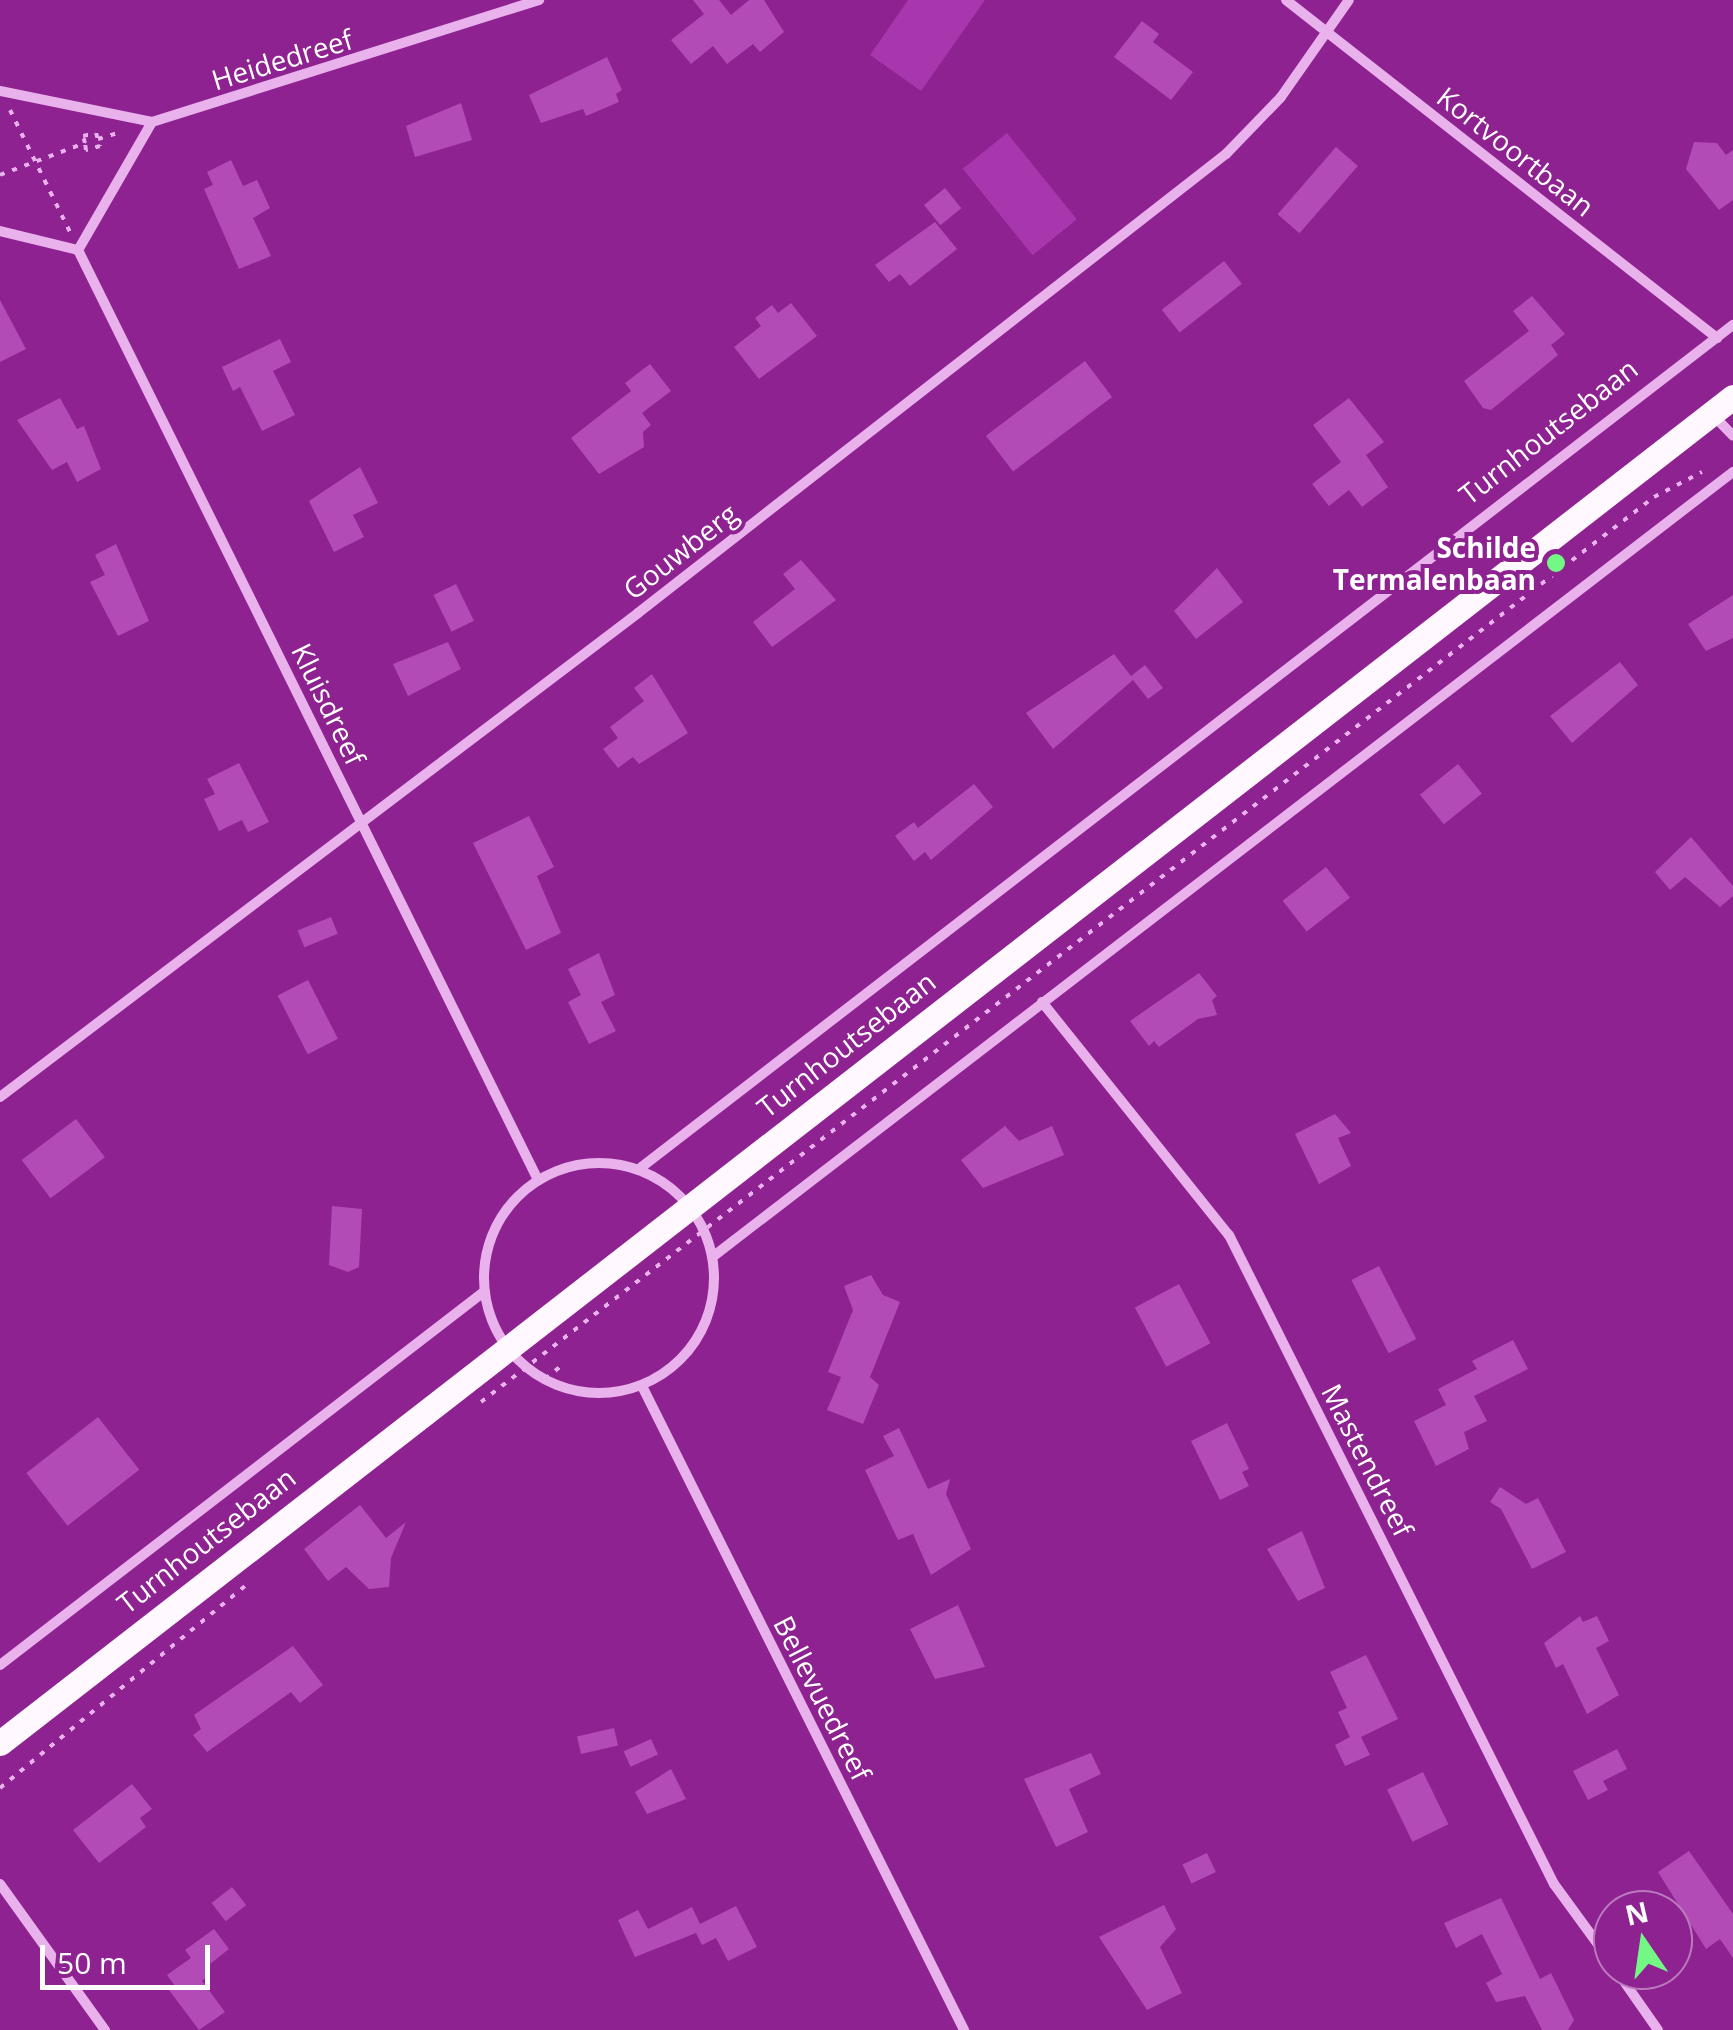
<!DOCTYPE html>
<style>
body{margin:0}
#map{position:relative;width:1733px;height:2030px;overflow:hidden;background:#8d2290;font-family:"Open Sans",sans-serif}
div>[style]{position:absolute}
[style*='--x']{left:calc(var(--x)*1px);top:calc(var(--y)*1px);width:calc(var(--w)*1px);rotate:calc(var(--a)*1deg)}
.green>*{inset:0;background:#a836ad;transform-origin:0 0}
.building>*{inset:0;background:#b34bb7;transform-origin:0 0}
.path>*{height:4px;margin-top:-2px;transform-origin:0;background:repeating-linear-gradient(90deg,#eab2ec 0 5px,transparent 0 13px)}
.street>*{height:10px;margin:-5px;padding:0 5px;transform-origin:5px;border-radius:5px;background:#eab2ec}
.street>.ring{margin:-5px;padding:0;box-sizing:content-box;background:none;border:10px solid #eab2ec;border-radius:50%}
.primary>*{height:25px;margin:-12.5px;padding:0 12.5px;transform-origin:12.5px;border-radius:12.5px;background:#fff8fe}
.dots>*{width:28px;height:28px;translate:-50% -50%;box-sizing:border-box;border:5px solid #8d2290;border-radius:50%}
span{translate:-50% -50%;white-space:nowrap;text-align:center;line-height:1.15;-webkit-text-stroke:8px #8d2290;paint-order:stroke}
.street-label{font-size:28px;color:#fff}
.poi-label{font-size:28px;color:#fff;font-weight:700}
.right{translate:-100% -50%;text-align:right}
.north{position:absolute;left:1593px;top:1890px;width:100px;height:100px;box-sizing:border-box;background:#8d2290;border:2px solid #bb7abc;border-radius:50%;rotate:347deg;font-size:28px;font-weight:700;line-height:40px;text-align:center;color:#fff}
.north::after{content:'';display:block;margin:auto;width:35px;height:45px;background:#74f885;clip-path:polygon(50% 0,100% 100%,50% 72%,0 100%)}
.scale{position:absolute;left:40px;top:1945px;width:170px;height:45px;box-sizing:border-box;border:5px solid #fff;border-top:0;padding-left:12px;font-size:30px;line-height:35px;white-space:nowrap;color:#fff;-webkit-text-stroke:8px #8d2290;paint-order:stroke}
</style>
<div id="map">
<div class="green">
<i style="clip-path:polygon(908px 0,985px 0,921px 91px,870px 55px)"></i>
<i style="left:1007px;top:133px;width:111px;height:57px;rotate:51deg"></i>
</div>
<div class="building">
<i style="clip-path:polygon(693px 0,719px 0,731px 15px,749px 0,764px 0,784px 32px,760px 52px,753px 44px,727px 64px,713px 46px,691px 64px,671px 40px,704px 14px)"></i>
<i style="clip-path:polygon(1142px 21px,1159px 34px,1153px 42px,1193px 72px,1171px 100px,1114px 57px)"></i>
<i style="clip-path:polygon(607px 57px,622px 90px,616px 94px,619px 102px,586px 116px,583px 109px,541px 123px,529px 95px)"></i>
<i style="clip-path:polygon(461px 103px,472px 140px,415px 157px,406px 126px)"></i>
<i style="clip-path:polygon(1694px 142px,1717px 143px,1726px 155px,1733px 150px,1733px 200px,1719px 210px,1686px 169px)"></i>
<i style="left:1336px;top:147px;width:29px;height:89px;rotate:41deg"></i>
<i style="clip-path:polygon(231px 160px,243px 186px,257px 180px,270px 208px,253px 218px,271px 256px,239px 269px,204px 189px,213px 185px,207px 172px)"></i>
<i style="left:945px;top:188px;width:26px;height:27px;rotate:51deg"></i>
<i style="clip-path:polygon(935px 222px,957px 249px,910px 286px,900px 274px,889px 282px,875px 265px)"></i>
<i style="left:1224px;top:261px;width:29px;height:79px;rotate:52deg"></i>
<i style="clip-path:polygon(1532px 296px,1565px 334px,1551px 345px,1558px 355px,1491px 410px,1483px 408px,1464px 381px,1529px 331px,1513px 311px)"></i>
<i style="clip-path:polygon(0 300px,26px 349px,0 362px)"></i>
<i style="clip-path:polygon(791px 303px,817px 336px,759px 379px,734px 347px,761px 326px,755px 318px,772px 305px,778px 313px)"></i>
<i style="clip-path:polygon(280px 339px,291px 362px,273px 371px,295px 415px,262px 431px,240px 387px,233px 391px,222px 367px)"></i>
<i style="left:1085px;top:361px;width:45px;height:124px;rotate:53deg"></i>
<i style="clip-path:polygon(650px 364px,671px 391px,642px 413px,651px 425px,643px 432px,644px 447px,599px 474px,571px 438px,631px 391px,625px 383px)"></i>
<i style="clip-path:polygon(60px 398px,77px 429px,84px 426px,101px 469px,77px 482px,67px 462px,52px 470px,17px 420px)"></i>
<i style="clip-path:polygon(1349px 398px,1384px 442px,1366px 455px,1388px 487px,1362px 507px,1349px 490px,1329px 506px,1312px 484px,1341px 462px,1313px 425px)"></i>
<i style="clip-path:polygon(360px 467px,378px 503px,353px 515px,364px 537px,334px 552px,309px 501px)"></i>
<i style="clip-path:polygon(116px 544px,149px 621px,118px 636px,90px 582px,105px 575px,95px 555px)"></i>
<i style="clip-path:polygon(801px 560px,836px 600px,772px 647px,753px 622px,795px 589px,783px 574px)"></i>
<i style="clip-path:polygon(1217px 568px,1243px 602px,1196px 639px,1174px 611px)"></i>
<i style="left:456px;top:584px;width:41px;height:25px;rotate:64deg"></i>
<i style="clip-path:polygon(1733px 595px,1733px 638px,1706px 651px,1688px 624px)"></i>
<i style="clip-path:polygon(448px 642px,461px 669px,408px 696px,393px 664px)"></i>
<i style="clip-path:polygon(1114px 654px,1131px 676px,1145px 665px,1163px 688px,1148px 699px,1133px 680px,1053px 749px,1026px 713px)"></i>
<i style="clip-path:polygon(1620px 662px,1638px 685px,1572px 743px,1550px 716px)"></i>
<i style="clip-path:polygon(652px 674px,688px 733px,639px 764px,633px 757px,618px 768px,603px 749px,618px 738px,610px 727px,644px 701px,634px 688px)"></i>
<i style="clip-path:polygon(239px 763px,269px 822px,248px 832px,242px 820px,219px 831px,204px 799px,215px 794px,207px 779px)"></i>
<i style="left:1458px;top:764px;width:38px;height:49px;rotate:51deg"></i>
<i style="clip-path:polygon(974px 784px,993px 807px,931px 860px,925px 852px,914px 861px,895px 836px,914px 822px,918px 828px)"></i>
<i style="clip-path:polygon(529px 816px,554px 867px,537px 876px,561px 933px,526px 950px,473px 843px)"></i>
<i style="clip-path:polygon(1691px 837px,1733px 886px,1733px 896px,1720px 907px,1685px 877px,1670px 890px,1655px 872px)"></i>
<i style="left:1326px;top:867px;width:39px;height:55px;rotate:52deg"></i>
<i style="left:331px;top:917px;width:18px;height:36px;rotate:68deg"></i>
<i style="clip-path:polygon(599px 953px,615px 995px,601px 1002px,616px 1031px,589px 1044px,568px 1002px,581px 995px,568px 969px)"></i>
<i style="clip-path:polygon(1199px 973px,1217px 996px,1212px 1000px,1217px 1015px,1198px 1019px,1159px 1047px,1154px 1041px,1149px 1046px,1130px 1021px)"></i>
<i style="left:308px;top:980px;width:66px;height:34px;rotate:63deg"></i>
<i style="clip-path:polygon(1335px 1114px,1351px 1133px,1338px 1138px,1351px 1166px,1319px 1184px,1295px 1134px)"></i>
<i style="left:76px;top:1119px;width:48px;height:68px;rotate:53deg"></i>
<i style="clip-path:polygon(1005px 1126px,1019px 1141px,1052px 1126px,1064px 1155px,983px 1188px,961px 1160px)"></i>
<i style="clip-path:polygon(332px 1206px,362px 1209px,359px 1267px,348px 1272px,329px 1265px)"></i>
<i style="left:1379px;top:1266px;width:82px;height:31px;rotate:63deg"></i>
<i style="clip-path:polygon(871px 1275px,883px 1295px,900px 1302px,870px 1377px,879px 1385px,863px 1424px,827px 1410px,841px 1377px,828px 1372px,853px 1310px,844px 1286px)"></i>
<i style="left:1179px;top:1284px;width:67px;height:50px;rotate:62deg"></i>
<i style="clip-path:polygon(1513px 1340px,1528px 1369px,1474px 1396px,1487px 1421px,1464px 1432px,1469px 1449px,1436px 1466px,1414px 1421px,1446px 1405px,1438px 1389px,1477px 1369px,1472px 1361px)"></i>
<i style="left:98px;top:1417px;width:67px;height:91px;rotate:52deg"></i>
<i style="clip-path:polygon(1227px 1423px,1249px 1469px,1242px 1472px,1249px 1486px,1220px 1500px,1191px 1441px)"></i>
<i style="clip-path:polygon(899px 1428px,928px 1489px,950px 1479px,946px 1494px,971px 1549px,931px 1575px,913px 1534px,898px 1540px,865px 1470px,894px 1456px,883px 1436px)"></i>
<i style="clip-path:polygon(1500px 1487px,1526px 1504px,1538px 1498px,1566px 1552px,1532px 1569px,1501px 1509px,1490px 1502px)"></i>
<i style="clip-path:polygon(360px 1505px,386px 1538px,406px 1522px,391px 1558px,389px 1587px,369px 1589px,346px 1567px,328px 1581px,304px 1549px)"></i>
<i style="clip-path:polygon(1302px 1531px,1325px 1588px,1298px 1601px,1267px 1549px)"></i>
<i style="clip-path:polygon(958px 1605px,985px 1667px,935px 1679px,910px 1629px)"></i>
<i style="clip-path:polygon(1580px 1616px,1583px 1622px,1597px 1616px,1609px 1641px,1596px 1648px,1619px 1695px,1587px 1714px,1563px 1664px,1556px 1668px,1544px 1643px)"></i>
<i style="clip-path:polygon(293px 1646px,323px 1685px,300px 1703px,291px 1692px,207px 1752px,193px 1735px,201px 1729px,194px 1715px)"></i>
<i style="clip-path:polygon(1366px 1655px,1398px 1719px,1361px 1737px,1370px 1755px,1345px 1766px,1335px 1745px,1350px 1737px,1338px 1712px,1347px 1708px,1330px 1672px)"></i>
<i style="left:614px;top:1728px;width:18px;height:38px;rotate:77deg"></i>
<i style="left:651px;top:1739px;width:17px;height:30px;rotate:66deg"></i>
<i style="clip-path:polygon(1617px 1749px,1627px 1769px,1603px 1781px,1608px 1790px,1588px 1800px,1573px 1771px)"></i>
<i style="clip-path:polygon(1091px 1753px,1101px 1774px,1069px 1789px,1088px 1832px,1056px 1847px,1024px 1779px)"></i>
<i style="clip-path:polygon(671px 1769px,686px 1799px,647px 1814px,635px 1792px)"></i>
<i style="left:1423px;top:1772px;width:58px;height:40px;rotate:64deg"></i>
<i style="clip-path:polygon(132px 1784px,152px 1809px,140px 1818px,146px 1827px,99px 1863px,73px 1830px)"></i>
<i style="clip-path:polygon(1689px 1851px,1733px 1914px,1733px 1958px,1720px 1939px,1706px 1949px,1658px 1872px)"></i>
<i style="left:1207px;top:1853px;width:21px;height:27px;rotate:65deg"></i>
<i style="left:232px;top:1887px;width:23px;height:26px;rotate:52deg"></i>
<i style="clip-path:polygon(1501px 1898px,1540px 1979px,1551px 1973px,1574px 2020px,1568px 2030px,1542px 2030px,1525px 1996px,1496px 2002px,1486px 1983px,1502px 1974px,1482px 1934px,1456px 1948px,1444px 1923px)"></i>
<i style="clip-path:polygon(1164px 1905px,1176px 1929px,1160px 1947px,1182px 1993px,1147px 2010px,1099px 1937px)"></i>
<i style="clip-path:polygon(736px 1906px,757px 1947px,728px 1961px,716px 1938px,702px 1945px,696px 1933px,635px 1957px,618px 1920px,638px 1910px,648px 1929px,692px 1907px,700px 1924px)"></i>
<i style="clip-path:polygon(214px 1929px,229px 1949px,205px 1968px,210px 1974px,202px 1981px,225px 2012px,199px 2030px,169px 1990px,175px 1986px,167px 1975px,191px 1958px,185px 1950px)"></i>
</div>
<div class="path">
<i style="--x:10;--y:110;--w:136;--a:63.8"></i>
<i style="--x:98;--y:139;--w:21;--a:-17"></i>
<i style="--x:0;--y:175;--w:91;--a:-20.6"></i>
<i style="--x:85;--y:143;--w:7;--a:-106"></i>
<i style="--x:83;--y:136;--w:13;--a:-13"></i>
<i style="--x:96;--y:133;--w:14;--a:73"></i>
<i style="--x:100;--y:146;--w:15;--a:164"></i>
<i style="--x:86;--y:150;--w:7;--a:-98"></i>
<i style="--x:545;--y:1379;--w:22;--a:-39"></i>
<i style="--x:481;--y:1402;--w:1482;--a:-37.65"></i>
<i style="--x:1654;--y:497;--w:54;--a:-27.5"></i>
<i style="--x:0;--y:1788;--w:323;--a:-39.5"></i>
</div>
<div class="street">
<i style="--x:1286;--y:0;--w:548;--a:38.1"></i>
<i style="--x:0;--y:91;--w:155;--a:11.5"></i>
<i style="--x:152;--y:122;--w:148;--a:120"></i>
<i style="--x:78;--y:250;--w:80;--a:-166.3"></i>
<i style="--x:152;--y:122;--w:406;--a:-17.5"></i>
<i style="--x:78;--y:250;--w:1038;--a:63.68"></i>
<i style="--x:1712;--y:414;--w:30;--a:46"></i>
<i style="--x:1042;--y:1002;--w:299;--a:51.3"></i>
<i style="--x:1229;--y:1235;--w:726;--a:63.4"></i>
<i style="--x:1554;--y:1884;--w:100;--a:53.9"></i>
<i style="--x:0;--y:1097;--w:801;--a:-37.18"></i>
<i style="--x:638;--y:613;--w:746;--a:-37.98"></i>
<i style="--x:1226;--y:154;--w:79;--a:-46"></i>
<i style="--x:1281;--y:97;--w:118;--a:-55"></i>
<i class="ring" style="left:484px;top:1163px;width:220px;height:220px"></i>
<i style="--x:639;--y:1169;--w:1382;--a:-37.65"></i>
<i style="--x:715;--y:1255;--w:1284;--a:-37.57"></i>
<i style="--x:642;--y:1386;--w:720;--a:63.43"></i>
<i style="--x:0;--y:1665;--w:612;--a:-37.64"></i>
<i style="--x:0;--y:1884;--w:180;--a:54.3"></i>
<i style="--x:1616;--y:1970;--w:73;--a:55"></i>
</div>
<div class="primary">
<i style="--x:0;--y:1743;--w:2194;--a:-37.84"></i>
</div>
<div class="dots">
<i style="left:1556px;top:563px;background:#74f885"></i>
</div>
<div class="street-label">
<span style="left:282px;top:59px;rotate:-17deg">Heidedreef</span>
<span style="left:1516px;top:151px;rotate:38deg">Kortvoortbaan</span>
<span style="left:1548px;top:431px;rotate:-38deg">Turnhoutsebaan</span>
<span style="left:680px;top:551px;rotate:-38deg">Gouwberg</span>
<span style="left:329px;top:704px;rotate:64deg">Kluisdreef</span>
<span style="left:846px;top:1044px;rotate:-38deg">Turnhoutsebaan</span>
<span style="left:1368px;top:1460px;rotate:63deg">Mastendreef</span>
<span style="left:206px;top:1540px;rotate:-38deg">Turnhoutsebaan</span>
<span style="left:823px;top:1698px;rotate:63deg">Bellevuedreef</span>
</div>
<div class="poi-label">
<span class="right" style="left:1536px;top:563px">Schilde<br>Termalenbaan</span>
</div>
<div class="north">N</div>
<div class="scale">50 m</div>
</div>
